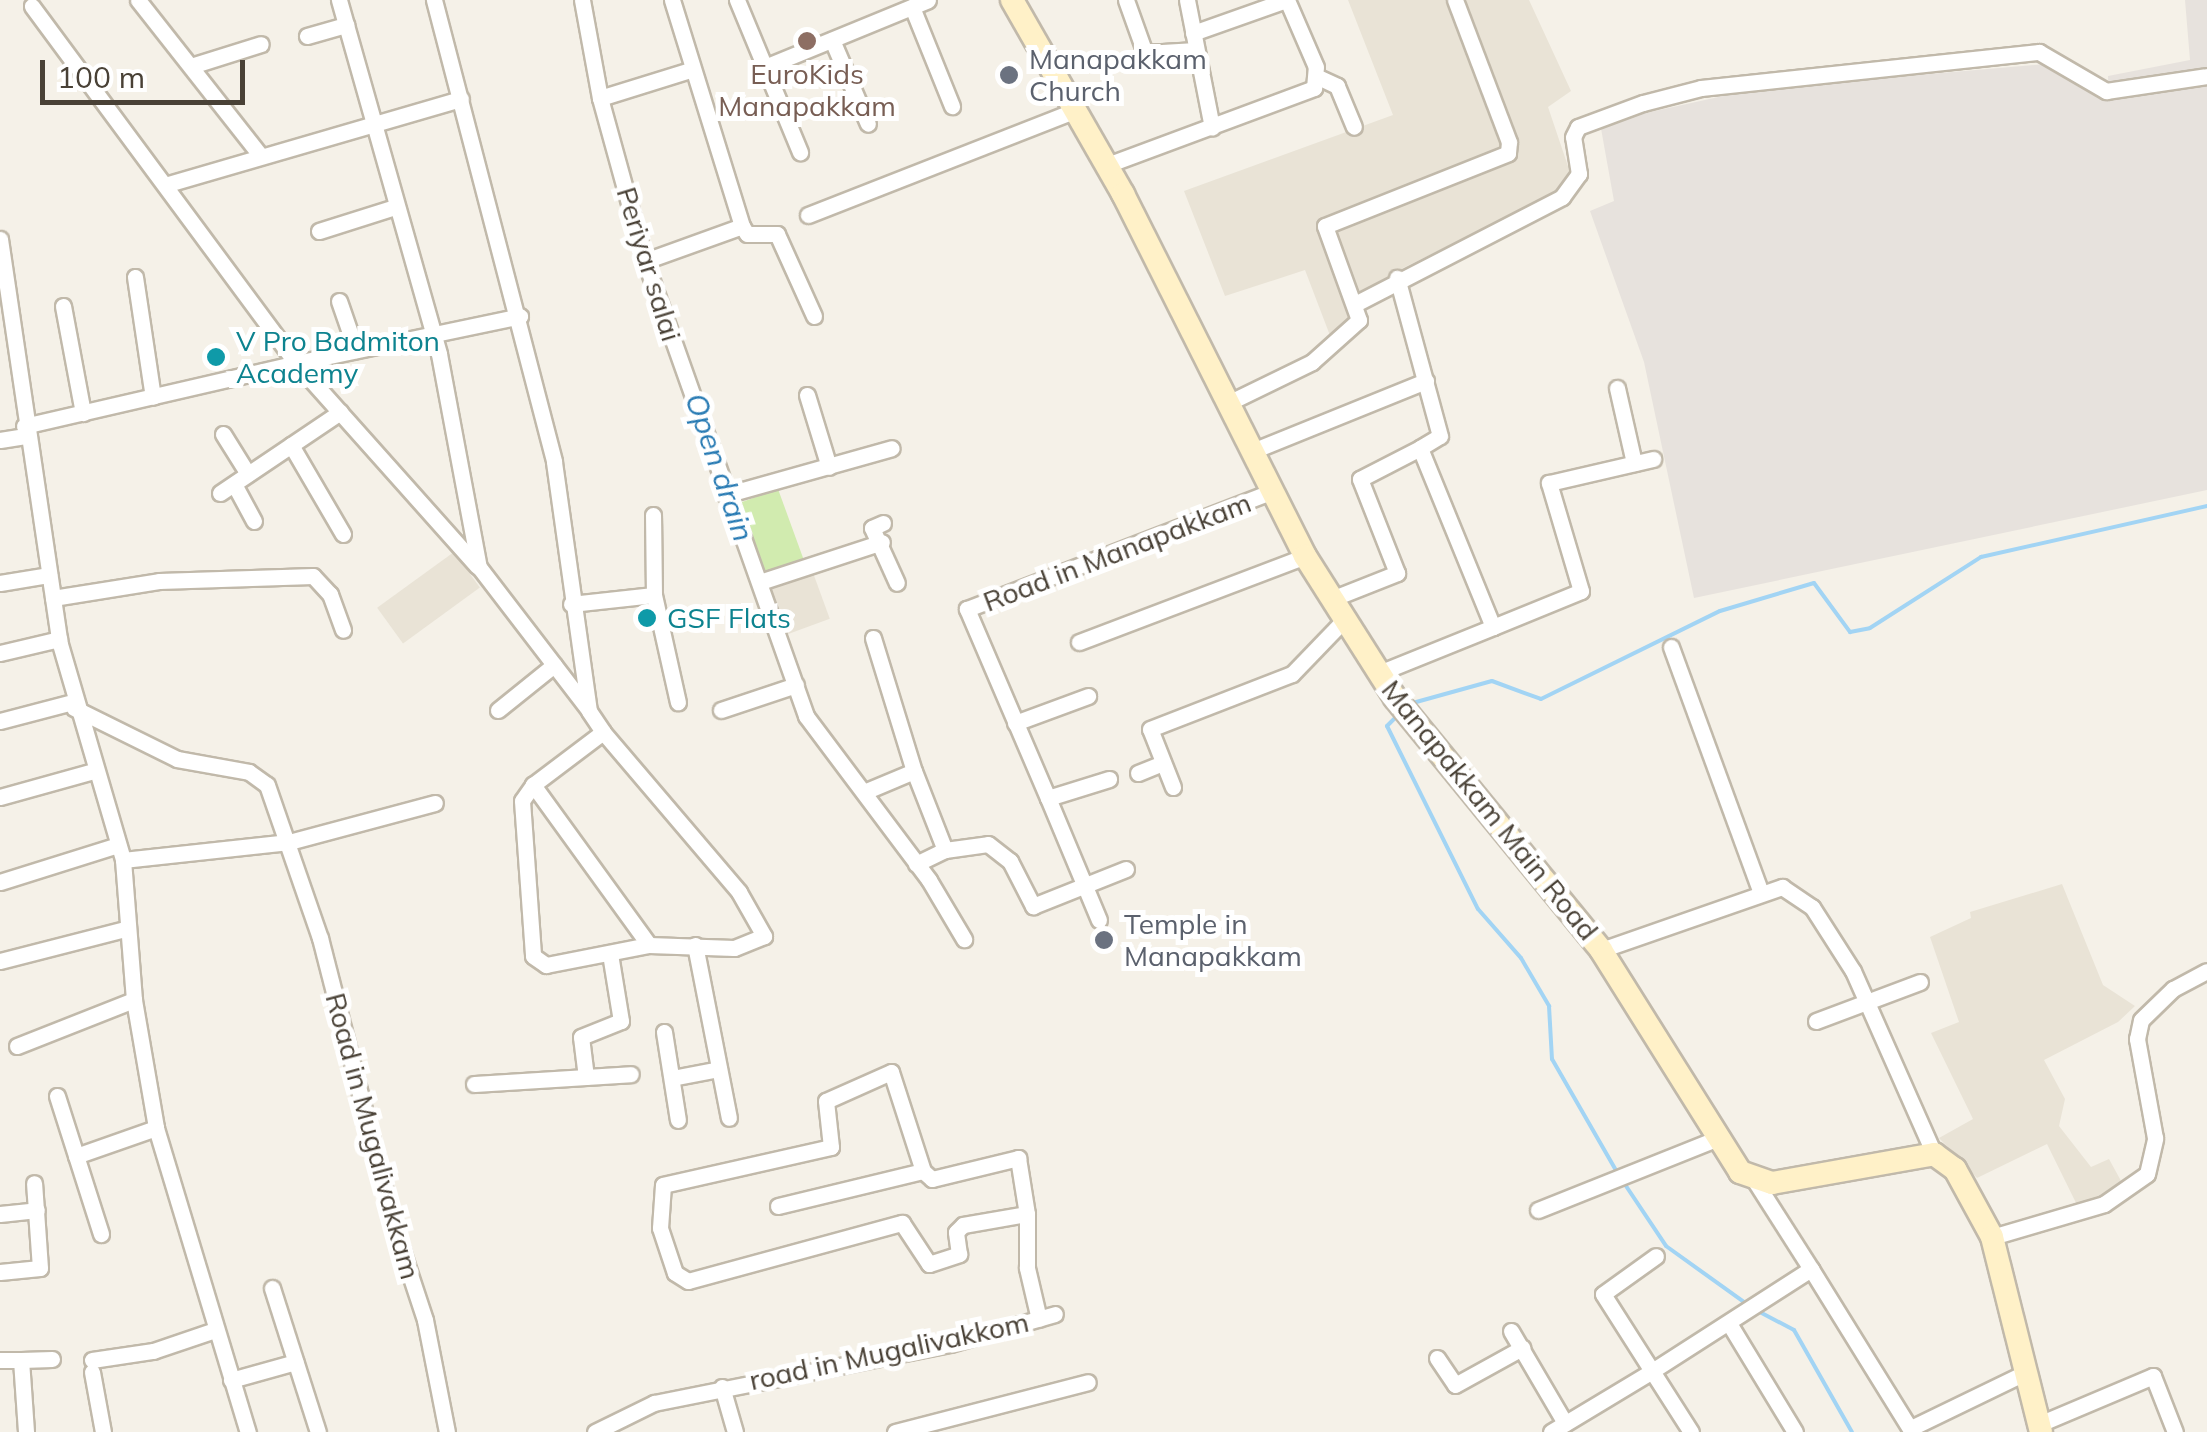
<!DOCTYPE html>
<style>
body{margin:0}
#map{position:relative;width:2207px;height:1432px;overflow:hidden;background:#f5f1e8;font-family:Mulish,sans-serif}
div>[style]{position:absolute}
[style*='--x']{left:calc(var(--x)*1px);top:calc(var(--y)*1px);width:calc(var(--w)*1px);rotate:calc(var(--a)*1deg)}
.residential>*{inset:0;background:#e9e3d6;transform-origin:0 0}
.industrial>*{inset:0;background:#e7e2dd}
.green>*{inset:0;background:#d1ebaf;transform-origin:0 0}
.stream>*{height:4px;margin:-2px;padding:0 2px;transform-origin:2px;border-radius:2px;background:#a2d4f4}
.roads{filter:drop-shadow(2px 0 #c1b9aa) drop-shadow(-2px 0 #c1b9aa) drop-shadow(0 2px #c1b9aa) drop-shadow(0 -2px #c1b9aa)}
.street>*{height:15px;margin:-7.5px;padding:0 7.5px;transform-origin:7.5px;border-radius:7.5px;background:#fff}
.secondary>*{height:22px;margin:-11px;padding:0 11px;transform-origin:11px;border-radius:11px;background:#fff1c8}
.dots>*{width:28px;height:28px;translate:-50% -50%;box-sizing:border-box;border:5px solid #fff;border-radius:50%}
span{translate:-50% -50%;white-space:nowrap;text-align:center;line-height:1.15;-webkit-text-stroke:10px #fff;paint-order:stroke}
.worship-label{font-size:28px;color:#5b616d}
.left{translate:0 -50%;text-align:left}
.education-label{font-size:28px;color:#785e54}
.street-label{font-size:28px;color:#494136}
.culture-label{font-size:28px;color:#0d838f}
.water-label{font-size:30px;color:#277ab3;font-style:italic}
.scale{position:absolute;left:40px;top:60px;width:205px;height:45px;box-sizing:border-box;border:5px solid #494136;border-top:0;padding-left:12px;font-size:30px;line-height:35px;white-space:nowrap;color:#494136;-webkit-text-stroke:8px #fff;paint-order:stroke}
</style>
<div id="map">
<div class="residential">
<i style="clip-path:polygon(1348px 0,1529px 0,1571px 91px,1548px 107px,1574px 184px,1403px 268px,1334px 346px,1305px 270px,1225px 296px,1184px 191px,1393px 115px)"></i>
<i style="left:454px;top:552px;width:44px;height:95px;rotate:54deg"></i>
<i style="left:812px;top:570px;width:52px;height:55px;rotate:70deg"></i>
<i style="clip-path:polygon(2062px 884px,2103px 985px,2135px 1006px,2118px 1022px,2044px 1060px,2065px 1099px,2059px 1126px,2091px 1167px,2109px 1159px,2126px 1190px,2079px 1209px,2047px 1144px,1977px 1178px,1939px 1138px,1973px 1119px,1931px 1033px,1959px 1022px,1930px 937px,1971px 918px,1970px 912px)"></i>
</div>
<div class="industrial">
<i style="clip-path:polygon(2185px 0,2207px 0,2207px 490px,1694px 598px,1644px 362px,1590px 211px,1614px 201px,1600px 123px,1755px 89px,2057px 63px,2109px 101px,2108px 76px,2190px 60px)"></i>
</div>
<div class="green">
<i style="left:778px;top:489px;width:76px;height:47px;rotate:70deg"></i>
</div>
<div class="stream">
<i style="--x:1409;--y:704;--w:86;--a:-15.5"></i>
<i style="--x:1492;--y:681;--w:52;--a:20.2"></i>
<i style="--x:1541;--y:699;--w:199;--a:-26.2"></i>
<i style="--x:1720;--y:611;--w:98;--a:-16.6"></i>
<i style="--x:1814;--y:583;--w:61;--a:53.7"></i>
<i style="--x:1850;--y:632;--w:20;--a:-11"></i>
<i style="--x:1870;--y:628;--w:132;--a:-32.6"></i>
<i style="--x:1981;--y:557;--w:232;--a:-12.7"></i>
<i style="--x:1399;--y:714;--w:17;--a:135"></i>
<i style="--x:1387;--y:726;--w:204;--a:63.6"></i>
<i style="--x:1478;--y:909;--w:65;--a:48.7"></i>
<i style="--x:1521;--y:958;--w:56;--a:59.7"></i>
<i style="--x:1549;--y:1006;--w:53;--a:86.8"></i>
<i style="--x:1552;--y:1059;--w:130;--a:60.1"></i>
<i style="--x:1622;--y:1180;--w:79;--a:56.3"></i>
<i style="--x:1666;--y:1246;--w:101;--a:35.7"></i>
<i style="--x:1756;--y:1310;--w:43;--a:27.8"></i>
<i style="--x:1794;--y:1330;--w:117;--a:60.4"></i>
</div>
<div class="roads">
<div class="street">
<i style="--x:138;--y:0;--w:197;--a:51.8"></i>
<i style="--x:339;--y:0;--w:368;--a:74.2"></i>
<i style="--x:439;--y:354;--w:217;--a:79.4"></i>
<i style="--x:479;--y:567;--w:178;--a:52.5"></i>
<i style="--x:434;--y:0;--w:477;--a:75.4"></i>
<i style="--x:554;--y:462;--w:251;--a:82"></i>
<i style="--x:589;--y:711;--w:25;--a:56"></i>
<i style="--x:603;--y:732;--w:88;--a:142.9"></i>
<i style="--x:533;--y:785;--w:19;--a:125"></i>
<i style="--x:522;--y:801;--w:155;--a:85.9"></i>
<i style="--x:533;--y:956;--w:16;--a:35"></i>
<i style="--x:546;--y:965;--w:105;--a:-11"></i>
<i style="--x:649;--y:945;--w:198;--a:-125.9"></i>
<i style="--x:582;--y:0;--w:100;--a:79.6"></i>
<i style="--x:600;--y:98;--w:169;--a:74.6"></i>
<i style="--x:645;--y:261;--w:483;--a:70.5"></i>
<i style="--x:806;--y:716;--w:205;--a:53.1"></i>
<i style="--x:929;--y:880;--w:69;--a:59.3"></i>
<i style="--x:672;--y:0;--w:237;--a:72.8"></i>
<i style="--x:742;--y:226;--w:9;--a:58"></i>
<i style="--x:747;--y:234;--w:30;--a:0"></i>
<i style="--x:777;--y:234;--w:90;--a:65.7"></i>
<i style="--x:737;--y:0;--w:165;--a:67.5"></i>
<i style="--x:1126;--y:0;--w:56;--a:70.3"></i>
<i style="--x:1145;--y:53;--w:51;--a:-3.4"></i>
<i style="--x:1187;--y:0;--w:130;--a:78.9"></i>
<i style="--x:912;--y:7;--w:107;--a:68"></i>
<i style="--x:1193;--y:33;--w:99;--a:-19.5"></i>
<i style="--x:307;--y:36;--w:41;--a:-15.8"></i>
<i style="--x:832;--y:40;--w:91;--a:66.8"></i>
<i style="--x:191;--y:66;--w:73;--a:-17.4"></i>
<i style="--x:765;--y:67;--w:176;--a:-22.3"></i>
<i style="--x:1318;--y:77;--w:21;--a:25"></i>
<i style="--x:1337;--y:86;--w:44;--a:67.5"></i>
<i style="--x:600;--y:98;--w:94;--a:-17.3"></i>
<i style="--x:1107;--y:165;--w:221;--a:-20.4"></i>
<i style="--x:1314;--y:88;--w:21;--a:-85"></i>
<i style="--x:1316;--y:67;--w:73;--a:-113.4"></i>
<i style="--x:168;--y:184;--w:305;--a:-16.2"></i>
<i style="--x:808;--y:215;--w:288;--a:-21.4"></i>
<i style="--x:319;--y:231;--w:80;--a:-17.5"></i>
<i style="--x:0;--y:239;--w:409;--a:81.6"></i>
<i style="--x:60;--y:644;--w:225;--a:73.7"></i>
<i style="--x:123;--y:860;--w:140;--a:85.5"></i>
<i style="--x:134;--y:1000;--w:130;--a:80.2"></i>
<i style="--x:156;--y:1128;--w:318;--a:73.2"></i>
<i style="--x:645;--y:261;--w:103;--a:-19.8"></i>
<i style="--x:135;--y:277;--w:121;--a:81.5"></i>
<i style="--x:339;--y:301;--w:52;--a:70.9"></i>
<i style="--x:1357;--y:303;--w:231;--a:-27.3"></i>
<i style="--x:1562;--y:197;--w:29;--a:-54"></i>
<i style="--x:1579;--y:174;--w:37;--a:-99"></i>
<i style="--x:1573;--y:137;--w:11;--a:-63"></i>
<i style="--x:1578;--y:127;--w:69;--a:-20.3"></i>
<i style="--x:1643;--y:103;--w:60;--a:-14.5"></i>
<i style="--x:1701;--y:88;--w:340;--a:-6.1"></i>
<i style="--x:2039;--y:52;--w:78;--a:30.2"></i>
<i style="--x:2106;--y:91;--w:102;--a:-8.4"></i>
<i style="--x:63;--y:306;--w:109;--a:79.4"></i>
<i style="--x:1617;--y:388;--w:77;--a:77.2"></i>
<i style="--x:807;--y:395;--w:75;--a:73"></i>
<i style="--x:1226;--y:404;--w:96;--a:-26"></i>
<i style="--x:1312;--y:362;--w:63;--a:-41.8"></i>
<i style="--x:1359;--y:320;--w:100;--a:-109.9"></i>
<i style="--x:1325;--y:226;--w:197;--a:-21.7"></i>
<i style="--x:1508;--y:153;--w:11;--a:-85"></i>
<i style="--x:1509;--y:142;--w:152;--a:-110.8"></i>
<i style="--x:24;--y:426;--w:279;--a:-13"></i>
<i style="--x:296;--y:363;--w:444;--a:-126.5"></i>
<i style="--x:223;--y:434;--w:47;--a:58"></i>
<i style="--x:0;--y:440;--w:24;--a:-9"></i>
<i style="--x:291;--y:445;--w:103;--a:59.7"></i>
<i style="--x:1250;--y:452;--w:190;--a:-22"></i>
<i style="--x:234;--y:484;--w:42;--a:61.6"></i>
<i style="--x:220;--y:493;--w:145;--a:-34"></i>
<i style="--x:725;--y:495;--w:173;--a:-15.7"></i>
<i style="--x:883;--y:523;--w:12;--a:156"></i>
<i style="--x:872;--y:528;--w:60;--a:65.6"></i>
<i style="--x:477;--y:566;--w:272;--a:-131.7"></i>
<i style="--x:296;--y:363;--w:229;--a:-11.8"></i>
<i style="--x:763;--y:581;--w:125;--a:-18.1"></i>
<i style="--x:0;--y:583;--w:50;--a:-9.3"></i>
<i style="--x:654;--y:595;--w:110;--a:77.4"></i>
<i style="--x:53;--y:598;--w:107;--a:-9.1"></i>
<i style="--x:159;--y:581;--w:154;--a:-1.9"></i>
<i style="--x:313;--y:576;--w:25;--a:47"></i>
<i style="--x:330;--y:594;--w:38;--a:70"></i>
<i style="--x:1334;--y:598;--w:68;--a:-21.6"></i>
<i style="--x:1397;--y:573;--w:101;--a:-111.5"></i>
<i style="--x:1360;--y:479;--w:68;--a:-27.3"></i>
<i style="--x:571;--y:604;--w:83;--a:-6.2"></i>
<i style="--x:654;--y:595;--w:80;--a:-90.7"></i>
<i style="--x:1493;--y:627;--w:95;--a:-22.2"></i>
<i style="--x:1581;--y:591;--w:113;--a:-106.5"></i>
<i style="--x:1549;--y:483;--w:107;--a:-13"></i>
<i style="--x:873;--y:638;--w:139;--a:72.9"></i>
<i style="--x:1079;--y:642;--w:242;--a:-20.8"></i>
<i style="--x:1671;--y:647;--w:262;--a:69.9"></i>
<i style="--x:0;--y:653;--w:61;--a:-13.3"></i>
<i style="--x:1379;--y:673;--w:123;--a:-22"></i>
<i style="--x:1493;--y:627;--w:193;--a:-112.2"></i>
<i style="--x:1420;--y:448;--w:23;--a:-31"></i>
<i style="--x:1440;--y:436;--w:164;--a:-105.2"></i>
<i style="--x:74;--y:708;--w:115;--a:26.3"></i>
<i style="--x:177;--y:759;--w:73;--a:10.2"></i>
<i style="--x:249;--y:772;--w:22;--a:36"></i>
<i style="--x:267;--y:785;--w:162;--a:70.9"></i>
<i style="--x:320;--y:938;--w:294;--a:75.6"></i>
<i style="--x:393;--y:1223;--w:102;--a:71.7"></i>
<i style="--x:425;--y:1320;--w:114;--a:78.9"></i>
<i style="--x:498;--y:710;--w:72;--a:-38.8"></i>
<i style="--x:721;--y:710;--w:79;--a:-18.4"></i>
<i style="--x:0;--y:721;--w:75;--a:-14.6"></i>
<i style="--x:1015;--y:723;--w:78;--a:-20.3"></i>
<i style="--x:603;--y:732;--w:210;--a:49.6"></i>
<i style="--x:739;--y:892;--w:51;--a:60.4"></i>
<i style="--x:764;--y:936;--w:32;--a:158"></i>
<i style="--x:734;--y:948;--w:85;--a:-178"></i>
<i style="--x:1138;--y:773;--w:27;--a:-22"></i>
<i style="--x:1173;--y:787;--w:62;--a:-111.6"></i>
<i style="--x:1150;--y:729;--w:152;--a:-21.2"></i>
<i style="--x:1292;--y:674;--w:76;--a:-46.1"></i>
<i style="--x:864;--y:792;--w:54;--a:-22.8"></i>
<i style="--x:914;--y:771;--w:85;--a:68.6"></i>
<i style="--x:0;--y:797;--w:98;--a:-15.5"></i>
<i style="--x:1048;--y:798;--w:206;--a:-113.2"></i>
<i style="--x:967;--y:609;--w:326;--a:-21.1"></i>
<i style="--x:123;--y:860;--w:167;--a:-6.2"></i>
<i style="--x:289;--y:842;--w:151;--a:-15"></i>
<i style="--x:916;--y:864;--w:32;--a:-26"></i>
<i style="--x:945;--y:850;--w:43;--a:-7.9"></i>
<i style="--x:988;--y:844;--w:28;--a:38"></i>
<i style="--x:1010;--y:861;--w:51;--a:62.9"></i>
<i style="--x:1033;--y:906;--w:100;--a:-21.7"></i>
<i style="--x:0;--y:882;--w:124;--a:-17.4"></i>
<i style="--x:1099;--y:920;--w:132;--a:-112.7"></i>
<i style="--x:1048;--y:798;--w:64;--a:-17.3"></i>
<i style="--x:695;--y:945;--w:176;--a:78.9"></i>
<i style="--x:1601;--y:950;--w:192;--a:-19.2"></i>
<i style="--x:1782;--y:887;--w:36;--a:34"></i>
<i style="--x:1812;--y:907;--w:76;--a:57.4"></i>
<i style="--x:1853;--y:971;--w:200;--a:66.1"></i>
<i style="--x:0;--y:961;--w:129;--a:-14.4"></i>
<i style="--x:1816;--y:1021;--w:111;--a:-20.6"></i>
<i style="--x:664;--y:1032;--w:89;--a:81"></i>
<i style="--x:17;--y:1046;--w:126;--a:-21.5"></i>
<i style="--x:586;--y:1077;--w:40;--a:-97.1"></i>
<i style="--x:581;--y:1037;--w:43;--a:-21.8"></i>
<i style="--x:621;--y:1021;--w:68;--a:-99.3"></i>
<i style="--x:672;--y:1078;--w:48;--a:-10.8"></i>
<i style="--x:474;--y:1084;--w:157;--a:-3.6"></i>
<i style="--x:57;--y:1096;--w:145;--a:72.3"></i>
<i style="--x:76;--y:1156;--w:85;--a:-19.3"></i>
<i style="--x:923;--y:1171;--w:12;--a:42"></i>
<i style="--x:932;--y:1179;--w:89;--a:-13.7"></i>
<i style="--x:1018;--y:1158;--w:57;--a:80.9"></i>
<i style="--x:778;--y:1206;--w:149;--a:-13.6"></i>
<i style="--x:923;--y:1171;--w:104;--a:-107.9"></i>
<i style="--x:891;--y:1072;--w:71;--a:156"></i>
<i style="--x:826;--y:1101;--w:46;--a:83.8"></i>
<i style="--x:831;--y:1147;--w:172;--a:167.3"></i>
<i style="--x:663;--y:1185;--w:43;--a:94"></i>
<i style="--x:660;--y:1228;--w:47;--a:71.6"></i>
<i style="--x:675;--y:1273;--w:15;--a:32"></i>
<i style="--x:688;--y:1281;--w:222;--a:-15.2"></i>
<i style="--x:902;--y:1223;--w:49;--a:56.6"></i>
<i style="--x:929;--y:1264;--w:32;--a:-18"></i>
<i style="--x:959;--y:1254;--w:22;--a:-98"></i>
<i style="--x:956;--y:1232;--w:10;--a:-45"></i>
<i style="--x:963;--y:1225;--w:65;--a:-9.8"></i>
<i style="--x:1027;--y:1214;--w:54;--a:90"></i>
<i style="--x:1027;--y:1268;--w:52;--a:76.8"></i>
<i style="--x:1538;--y:1210;--w:194;--a:-21.8"></i>
<i style="--x:0;--y:1214;--w:37;--a:-6"></i>
<i style="--x:1992;--y:1237;--w:117;--a:-16.4"></i>
<i style="--x:2104;--y:1204;--w:52;--a:-34.9"></i>
<i style="--x:2147;--y:1174;--w:37;--a:-77"></i>
<i style="--x:2155;--y:1138;--w:101;--a:-100.3"></i>
<i style="--x:2137;--y:1039;--w:19;--a:-78"></i>
<i style="--x:2141;--y:1020;--w:45;--a:-44.1"></i>
<i style="--x:2173;--y:989;--w:38;--a:-28"></i>
<i style="--x:1811;--y:1269;--w:192;--a:58.2"></i>
<i style="--x:0;--y:1272;--w:40;--a:-5.7"></i>
<i style="--x:40;--y:1268;--w:85;--a:-94"></i>
<i style="--x:272;--y:1288;--w:151;--a:72.3"></i>
<i style="--x:1730;--y:1325;--w:125;--a:58.7"></i>
<i style="--x:1511;--y:1331;--w:107;--a:59.6"></i>
<i style="--x:1437;--y:1358;--w:32;--a:56"></i>
<i style="--x:1455;--y:1385;--w:77;--a:-28.9"></i>
<i style="--x:0;--y:1360;--w:21;--a:0"></i>
<i style="--x:21;--y:1360;--w:72;--a:86"></i>
<i style="--x:21;--y:1360;--w:31;--a:-2"></i>
<i style="--x:92;--y:1360;--w:62;--a:-8.4"></i>
<i style="--x:153;--y:1351;--w:65;--a:-18.7"></i>
<i style="--x:92;--y:1372;--w:61;--a:79.6"></i>
<i style="--x:231;--y:1380;--w:67;--a:-15.5"></i>
<i style="--x:722;--y:1387;--w:47;--a:73.9"></i>
<i style="--x:2037;--y:1425;--w:126;--a:-22.9"></i>
<i style="--x:2153;--y:1376;--w:60;--a:68.6"></i>
<i style="--x:1911;--y:1428;--w:129;--a:-25.8"></i>
<i style="--x:595;--y:1432;--w:66;--a:-26.2"></i>
<i style="--x:654;--y:1403;--w:302;--a:-11.3"></i>
<i style="--x:950;--y:1344;--w:109;--a:-15.9"></i>
<i style="--x:895;--y:1432;--w:199;--a:-14.5"></i>
<i style="--x:1551;--y:1432;--w:118;--a:-31.1"></i>
<i style="--x:1652;--y:1371;--w:91;--a:-122.5"></i>
<i style="--x:1603;--y:1294;--w:65;--a:-35.6"></i>
<i style="--x:1691;--y:1432;--w:72;--a:-122.6"></i>
<i style="--x:1652;--y:1371;--w:189;--a:-32.7"></i>
<i style="--x:1811;--y:1269;--w:104;--a:-122.5"></i>
</div>
<div class="secondary">
<i style="--x:1012;--y:0;--w:224;--a:60.2"></i>
<i style="--x:1123;--y:194;--w:405;--a:63.3"></i>
<i style="--x:1305;--y:556;--w:168;--a:57.6"></i>
<i style="--x:1395;--y:698;--w:325;--a:50.7"></i>
<i style="--x:1601;--y:950;--w:262;--a:57.9"></i>
<i style="--x:1740;--y:1172;--w:34;--a:19"></i>
<i style="--x:1772;--y:1183;--w:165;--a:-10.1"></i>
<i style="--x:1934;--y:1154;--w:26;--a:36"></i>
<i style="--x:1955;--y:1169;--w:77;--a:61.4"></i>
<i style="--x:1992;--y:1237;--w:201;--a:75.9"></i>
</div>
</div>
<div class="dots">
<i style="left:807px;top:41px;background:#8d6e63"></i>
<i style="left:1009px;top:75px;background:#6b7280"></i>
<i style="left:216px;top:357px;background:#0f9aa8"></i>
<i style="left:647px;top:618px;background:#0f9aa8"></i>
<i style="left:1104px;top:940px;background:#6b7280"></i>
</div>
<div class="worship-label">
<span class="left" style="left:1029px;top:75px">Manapakkam<br>Church</span>
<span class="left" style="left:1124px;top:940px">Temple in<br>Manapakkam</span>
</div>
<div class="education-label">
<span style="left:807px;top:90px">EuroKids<br>Manapakkam</span>
</div>
<div class="street-label">
<span style="left:649px;top:264px;rotate:73deg">Periyar salai</span>
<span style="left:1117px;top:552px;rotate:-21deg">Road in Manapakkam</span>
<span style="left:1490px;top:810px;rotate:51deg">Manapakkam Main Road</span>
<span style="left:373px;top:1136px;rotate:75deg">Road in Mugalivakkam</span>
<span style="left:889px;top:1351px;rotate:-12deg">road in Mugalivakkom</span>
</div>
<div class="culture-label">
<span class="left" style="left:236px;top:357px">V Pro Badmiton<br>Academy</span>
<span class="left" style="left:667px;top:618px">GSF Flats</span>
</div>
<div class="water-label">
<span style="left:720px;top:467px;rotate:71deg">Open drain</span>
</div>
<div class="scale">100 m</div>
</div>
